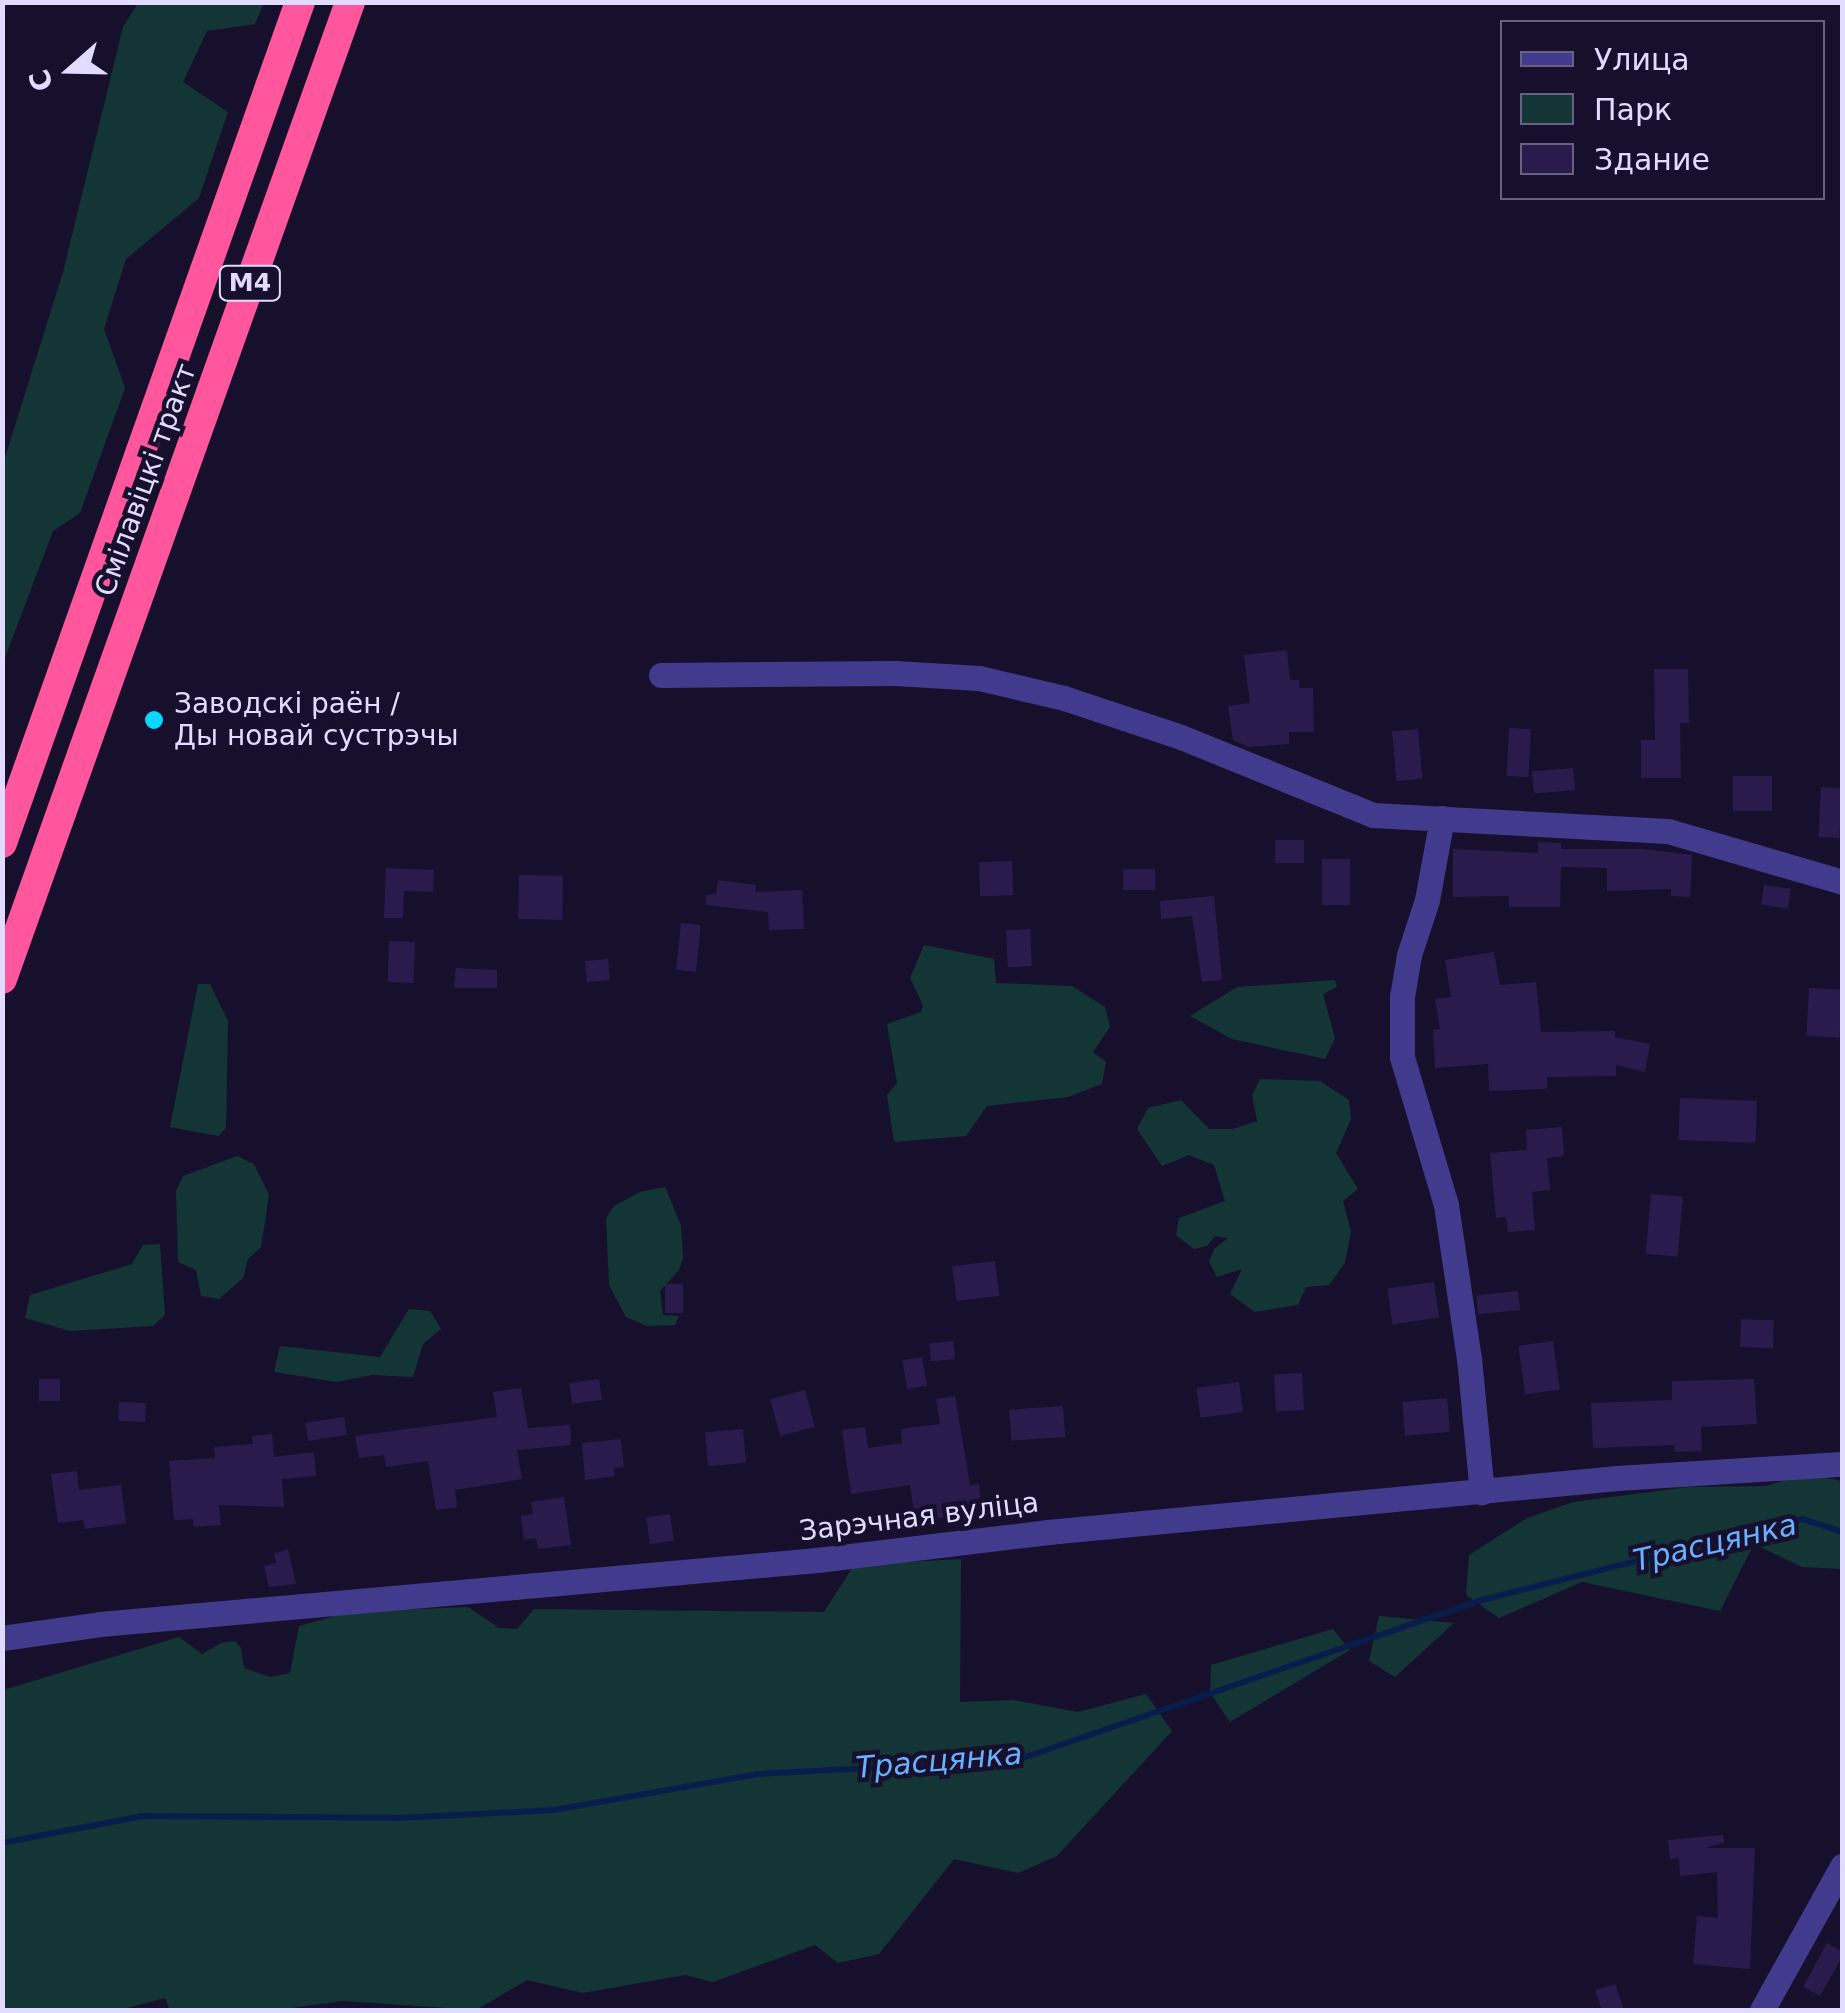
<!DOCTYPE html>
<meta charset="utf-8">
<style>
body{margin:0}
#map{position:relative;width:1845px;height:2013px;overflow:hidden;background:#17102c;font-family:"DejaVu Sans",sans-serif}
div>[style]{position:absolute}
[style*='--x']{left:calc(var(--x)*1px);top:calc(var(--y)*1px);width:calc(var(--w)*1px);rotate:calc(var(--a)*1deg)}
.green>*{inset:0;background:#133536}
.stream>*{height:6px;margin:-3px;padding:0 3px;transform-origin:3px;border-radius:3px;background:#091d4c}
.building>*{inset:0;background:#291c4d;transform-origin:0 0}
.street>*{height:25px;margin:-12.5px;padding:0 12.5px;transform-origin:12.5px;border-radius:12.5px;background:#423a8c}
.highway>*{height:30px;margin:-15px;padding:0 15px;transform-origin:15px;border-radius:15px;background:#ff569d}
.dots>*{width:28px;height:28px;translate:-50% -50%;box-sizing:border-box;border:5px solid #17102c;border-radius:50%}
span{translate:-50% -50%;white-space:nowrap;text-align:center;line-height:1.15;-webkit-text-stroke:9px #17102c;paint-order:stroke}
.shield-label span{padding:2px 8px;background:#17102c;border:2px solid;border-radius:8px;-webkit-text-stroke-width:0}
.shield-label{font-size:25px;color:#e1dbff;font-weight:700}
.street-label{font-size:28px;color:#e1dbff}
.poi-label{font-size:28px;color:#e1dbff}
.left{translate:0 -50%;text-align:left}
.water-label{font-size:30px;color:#69b1ff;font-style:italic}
.frame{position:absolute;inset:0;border:5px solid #e1dbff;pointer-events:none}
.legend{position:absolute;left:1500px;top:20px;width:325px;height:180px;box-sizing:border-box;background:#17102c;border:2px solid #686180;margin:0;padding:12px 18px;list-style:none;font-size:30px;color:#e1dbff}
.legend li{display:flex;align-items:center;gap:20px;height:50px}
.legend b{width:50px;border:2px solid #686180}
.north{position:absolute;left:20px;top:20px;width:100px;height:100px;-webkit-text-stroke:8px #17102c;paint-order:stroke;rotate:250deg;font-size:28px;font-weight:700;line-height:40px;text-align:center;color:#e1dbff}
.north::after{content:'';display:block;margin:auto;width:35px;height:45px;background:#e1dbff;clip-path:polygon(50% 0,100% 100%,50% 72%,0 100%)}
</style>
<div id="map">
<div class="green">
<i style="clip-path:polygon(138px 3px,264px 3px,255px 24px,207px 31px,183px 82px,228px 112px,199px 198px,126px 259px,104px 329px,125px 388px,80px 513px,53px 531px,3px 663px,3px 464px,63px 272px,123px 27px)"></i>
<i style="clip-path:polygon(924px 945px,994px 959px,996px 983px,1072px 986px,1105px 1007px,1110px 1027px,1093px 1052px,1106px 1062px,1102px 1084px,1068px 1097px,987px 1106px,966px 1136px,894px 1142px,887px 1095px,897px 1083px,887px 1024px,921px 1012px,923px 1005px,910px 978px)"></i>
<i style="clip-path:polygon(1335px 980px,1337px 987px,1323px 994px,1335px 1038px,1325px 1059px,1232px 1039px,1190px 1016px,1237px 987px)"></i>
<i style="clip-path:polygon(198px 984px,210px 984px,228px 1021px,226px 1128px,218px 1136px,170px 1127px)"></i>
<i style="clip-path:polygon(1260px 1079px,1320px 1081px,1349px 1100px,1351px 1119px,1336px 1153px,1358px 1189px,1343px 1201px,1351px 1232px,1345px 1263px,1329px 1285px,1306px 1287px,1298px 1305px,1255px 1312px,1230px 1294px,1242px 1269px,1217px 1277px,1209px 1262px,1214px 1249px,1228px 1238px,1215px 1236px,1207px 1246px,1194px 1249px,1176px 1235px,1179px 1218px,1225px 1201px,1214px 1165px,1189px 1155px,1162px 1166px,1137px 1129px,1148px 1108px,1181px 1100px,1209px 1129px,1233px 1129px,1257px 1121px,1252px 1095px)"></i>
<i style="clip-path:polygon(237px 1156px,254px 1164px,269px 1195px,261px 1247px,248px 1259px,243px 1278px,219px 1299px,201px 1296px,196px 1270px,178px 1262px,176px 1191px,183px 1176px)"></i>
<i style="clip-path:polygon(665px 1187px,681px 1225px,683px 1258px,679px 1270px,660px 1291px,663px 1315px,679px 1316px,675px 1325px,647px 1326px,626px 1317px,609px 1285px,606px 1218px,614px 1206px,640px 1192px)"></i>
<i style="clip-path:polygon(160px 1244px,165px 1315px,153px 1326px,70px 1331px,25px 1318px,30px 1295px,132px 1264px,143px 1245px)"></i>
<i style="clip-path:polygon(409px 1309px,430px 1311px,441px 1329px,423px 1344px,413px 1377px,372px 1375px,336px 1382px,274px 1372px,280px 1346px,380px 1357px)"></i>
<i style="clip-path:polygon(1806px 1474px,1842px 1481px,1842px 1569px,1802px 1567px,1754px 1544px,1720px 1611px,1582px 1582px,1499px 1618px,1466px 1595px,1469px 1555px,1527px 1518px,1573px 1502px,1688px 1487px,1766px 1486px)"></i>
<i style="clip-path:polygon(961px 1559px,960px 1702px,1013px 1700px,1078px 1712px,1146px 1694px,1172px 1731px,1057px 1856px,1018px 1873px,954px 1859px,879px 1954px,838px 1963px,815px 1945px,713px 1982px,685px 1975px,583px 1993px,527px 1980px,476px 2010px,343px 2001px,275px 2010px,170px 2010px,165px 1998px,119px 2010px,3px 2010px,3px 1690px,179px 1637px,202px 1654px,221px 1643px,235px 1641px,241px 1648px,244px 1668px,270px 1677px,290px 1673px,299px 1626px,350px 1612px,468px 1607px,499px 1628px,517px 1629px,534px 1609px,824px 1612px,854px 1565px)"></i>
<i style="clip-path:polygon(1379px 1616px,1454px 1623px,1395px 1677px,1369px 1661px)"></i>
<i style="clip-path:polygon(1333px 1629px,1350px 1650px,1230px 1722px,1210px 1693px,1211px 1665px)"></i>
</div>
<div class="stream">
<i style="--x:2;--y:1843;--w:143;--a:-10.9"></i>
<i style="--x:142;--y:1816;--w:256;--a:0.4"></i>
<i style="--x:398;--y:1818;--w:156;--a:-2.9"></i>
<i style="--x:554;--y:1810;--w:207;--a:-10"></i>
<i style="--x:758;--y:1774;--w:259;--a:-3.1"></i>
<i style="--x:1017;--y:1760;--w:488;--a:-19"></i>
<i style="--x:1478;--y:1601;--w:335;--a:-14.2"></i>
<i style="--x:1803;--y:1519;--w:41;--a:18.4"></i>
</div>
<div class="building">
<i style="clip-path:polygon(1287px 650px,1290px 680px,1299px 680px,1299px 688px,1313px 688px,1314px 732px,1289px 732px,1289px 744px,1249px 747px,1233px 740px,1228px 706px,1250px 703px,1244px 655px)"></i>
<i style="clip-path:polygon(1654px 669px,1688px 669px,1689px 723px,1680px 723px,1681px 778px,1641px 778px,1641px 740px,1655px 740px)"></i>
<i style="left:1509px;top:728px;width:22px;height:48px;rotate:3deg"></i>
<i style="left:1418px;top:729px;width:50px;height:26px;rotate:85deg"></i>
<i style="left:1573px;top:768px;width:22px;height:41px;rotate:85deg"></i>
<i style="left:1772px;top:776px;width:35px;height:39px;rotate:90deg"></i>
<i style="left:1821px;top:787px;width:21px;height:50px;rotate:3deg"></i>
<i style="left:1275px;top:840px;width:29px;height:23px"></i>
<i style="clip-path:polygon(1538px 842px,1561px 843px,1561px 849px,1643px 849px,1692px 855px,1690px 897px,1671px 896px,1671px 889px,1607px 891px,1607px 868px,1561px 867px,1560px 907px,1509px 907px,1509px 896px,1453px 897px,1453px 849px,1538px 853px)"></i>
<i style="left:1322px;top:859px;width:28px;height:46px"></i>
<i style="left:1012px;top:861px;width:34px;height:33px;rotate:88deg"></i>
<i style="clip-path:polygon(386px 868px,434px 870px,433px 892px,404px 891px,403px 918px,384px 918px)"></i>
<i style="left:1123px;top:869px;width:32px;height:21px"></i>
<i style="left:519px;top:875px;width:44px;height:44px;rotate:1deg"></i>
<i style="clip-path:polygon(718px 880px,756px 885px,755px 892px,802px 890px,804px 929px,769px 930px,768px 912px,706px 905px,706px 895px,716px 894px)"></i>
<i style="left:1764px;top:885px;width:27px;height:20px;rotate:8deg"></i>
<i style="clip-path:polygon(1214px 896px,1222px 980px,1202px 982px,1192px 916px,1161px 919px,1160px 901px)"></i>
<i style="left:681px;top:923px;width:20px;height:47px;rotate:6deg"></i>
<i style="left:1030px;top:929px;width:37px;height:24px;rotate:87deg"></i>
<i style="left:389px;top:941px;width:26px;height:41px;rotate:2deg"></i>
<i style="clip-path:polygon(1494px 952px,1500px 985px,1536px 982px,1541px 1032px,1615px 1031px,1615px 1037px,1650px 1044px,1645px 1072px,1616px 1065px,1616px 1076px,1547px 1077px,1547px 1089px,1489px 1091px,1488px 1064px,1435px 1068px,1433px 1030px,1440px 1029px,1435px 999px,1451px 997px,1445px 960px)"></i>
<i style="left:608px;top:959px;width:21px;height:23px;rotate:85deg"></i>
<i style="clip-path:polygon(456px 968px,497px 970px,497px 988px,454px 988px)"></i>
<i style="left:1809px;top:988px;width:33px;height:48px;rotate:3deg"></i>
<i style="left:1680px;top:1098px;width:77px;height:42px;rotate:2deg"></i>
<i style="clip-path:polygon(1562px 1127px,1564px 1156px,1547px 1158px,1550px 1190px,1532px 1192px,1535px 1230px,1508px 1232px,1506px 1217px,1496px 1218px,1490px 1153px,1527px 1150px,1526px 1130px)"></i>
<i style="left:1651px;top:1194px;width:32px;height:60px;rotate:5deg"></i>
<i style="left:995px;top:1261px;width:35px;height:43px;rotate:83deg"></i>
<i style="left:1434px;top:1282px;width:36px;height:47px;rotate:82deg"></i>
<i style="left:665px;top:1284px;width:18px;height:29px"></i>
<i style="left:1518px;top:1291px;width:19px;height:42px;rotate:84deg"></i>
<i style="left:1741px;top:1319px;width:33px;height:28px;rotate:2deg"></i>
<i style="left:953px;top:1341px;width:18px;height:24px;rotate:84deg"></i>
<i style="left:1553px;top:1341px;width:49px;height:35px;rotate:82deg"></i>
<i style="left:922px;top:1357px;width:29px;height:20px;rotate:80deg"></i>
<i style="left:1302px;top:1373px;width:37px;height:28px;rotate:87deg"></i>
<i style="left:39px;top:1379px;width:21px;height:22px"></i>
<i style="left:599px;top:1379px;width:21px;height:30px;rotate:82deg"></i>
<i style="clip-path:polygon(1754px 1379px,1757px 1424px,1701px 1427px,1702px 1451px,1675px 1452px,1674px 1445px,1593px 1448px,1591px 1403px,1672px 1400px,1672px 1381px)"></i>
<i style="left:1239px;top:1382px;width:30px;height:43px;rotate:82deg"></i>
<i style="clip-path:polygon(521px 1388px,528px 1428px,570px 1425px,571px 1445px,517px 1450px,522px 1479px,455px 1490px,457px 1507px,436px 1510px,428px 1461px,386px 1467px,384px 1455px,359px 1458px,355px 1436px,497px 1417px,493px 1392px)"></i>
<i style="left:805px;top:1390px;width:38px;height:36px;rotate:75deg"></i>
<i style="clip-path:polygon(955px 1396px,970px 1485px,979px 1484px,982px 1514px,915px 1520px,910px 1485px,851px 1494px,842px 1430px,865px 1427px,868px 1448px,902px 1443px,901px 1429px,940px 1424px,936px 1399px)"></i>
<i style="left:1447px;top:1398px;width:34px;height:45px;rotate:85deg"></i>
<i style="left:119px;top:1402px;width:27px;height:19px;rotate:2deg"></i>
<i style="left:1063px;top:1406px;width:31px;height:54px;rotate:86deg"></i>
<i style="left:344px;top:1417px;width:18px;height:39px;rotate:81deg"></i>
<i style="left:743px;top:1429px;width:34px;height:38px;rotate:85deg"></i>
<i style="clip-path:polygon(272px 1434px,274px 1457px,314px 1452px,316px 1476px,282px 1479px,284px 1507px,219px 1505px,221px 1525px,194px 1527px,193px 1519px,174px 1520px,169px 1461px,215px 1458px,214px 1447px,253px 1444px,252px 1436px)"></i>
<i style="clip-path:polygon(621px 1439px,624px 1467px,614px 1468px,615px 1476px,585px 1480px,582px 1443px)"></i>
<i style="clip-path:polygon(77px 1471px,79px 1490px,121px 1485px,126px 1523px,85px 1529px,83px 1520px,58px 1523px,51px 1474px)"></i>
<i style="clip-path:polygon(564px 1497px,571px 1545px,538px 1549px,536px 1538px,524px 1540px,521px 1516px,533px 1514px,531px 1502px)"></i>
<i style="left:670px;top:1514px;width:27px;height:24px;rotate:82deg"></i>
<i style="clip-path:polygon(288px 1549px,296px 1584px,269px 1587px,264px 1566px,276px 1563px,274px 1554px)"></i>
<i style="clip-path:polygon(1723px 1835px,1724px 1842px,1706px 1848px,1755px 1848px,1750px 1969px,1693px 1964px,1697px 1916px,1718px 1918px,1717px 1872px,1680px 1876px,1679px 1857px,1670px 1860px,1668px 1840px)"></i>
<i style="clip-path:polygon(1827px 1943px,1842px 1952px,1842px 1957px,1820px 1996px,1803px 1987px)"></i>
<i style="clip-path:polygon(1615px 1984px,1624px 2010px,1602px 2010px,1595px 1990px)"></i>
</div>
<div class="street">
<i style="--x:661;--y:675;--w:234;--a:-0.5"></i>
<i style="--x:895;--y:673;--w:84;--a:3.4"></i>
<i style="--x:979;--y:678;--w:87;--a:13.2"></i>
<i style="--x:1064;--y:698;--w:123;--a:18.4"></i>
<i style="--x:1181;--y:737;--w:207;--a:22.1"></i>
<i style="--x:1373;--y:815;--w:295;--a:3.1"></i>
<i style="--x:1668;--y:831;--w:181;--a:16.3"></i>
<i style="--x:1442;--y:818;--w:83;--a:100.4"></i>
<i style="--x:1427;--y:900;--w:58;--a:108.1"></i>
<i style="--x:1409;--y:955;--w:43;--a:99.5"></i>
<i style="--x:1402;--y:997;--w:60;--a:90"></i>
<i style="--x:1402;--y:1057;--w:154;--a:73.4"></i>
<i style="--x:1446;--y:1205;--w:155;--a:81.5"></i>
<i style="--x:1469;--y:1358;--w:135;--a:84.5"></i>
<i style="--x:2;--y:1638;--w:99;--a:-8.1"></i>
<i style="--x:100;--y:1624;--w:720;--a:-5.1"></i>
<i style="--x:817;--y:1560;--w:233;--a:-6.9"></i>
<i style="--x:1048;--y:1532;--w:572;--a:-5.42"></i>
<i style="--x:1617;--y:1478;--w:225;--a:-3.6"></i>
<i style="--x:1762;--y:2010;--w:165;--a:-60.9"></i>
</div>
<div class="highway">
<i style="--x:2;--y:843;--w:892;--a:-70.49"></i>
<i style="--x:2;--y:979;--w:1037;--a:-70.39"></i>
</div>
<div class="dots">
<i style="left:154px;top:720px;background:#07d7ff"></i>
</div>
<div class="shield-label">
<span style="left:250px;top:283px">М4</span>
</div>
<div class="street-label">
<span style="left:146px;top:480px;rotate:-70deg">Смілавіцкі тракт</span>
<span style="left:919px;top:1517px;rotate:-7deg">Зарэчная вуліца</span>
</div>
<div class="poi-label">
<span class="left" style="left:174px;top:720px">Заводскі раён /<br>Ды новай сустрэчы</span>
</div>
<div class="water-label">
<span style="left:1715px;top:1543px;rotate:-13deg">Трасцянка</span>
<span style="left:939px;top:1761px;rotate:-5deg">Трасцянка</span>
</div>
<div class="frame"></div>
<ul class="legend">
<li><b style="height:12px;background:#423a8c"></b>Улица</li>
<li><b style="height:28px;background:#133536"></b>Парк</li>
<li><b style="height:28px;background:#291c4d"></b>Здание</li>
</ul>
<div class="north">С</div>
</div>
